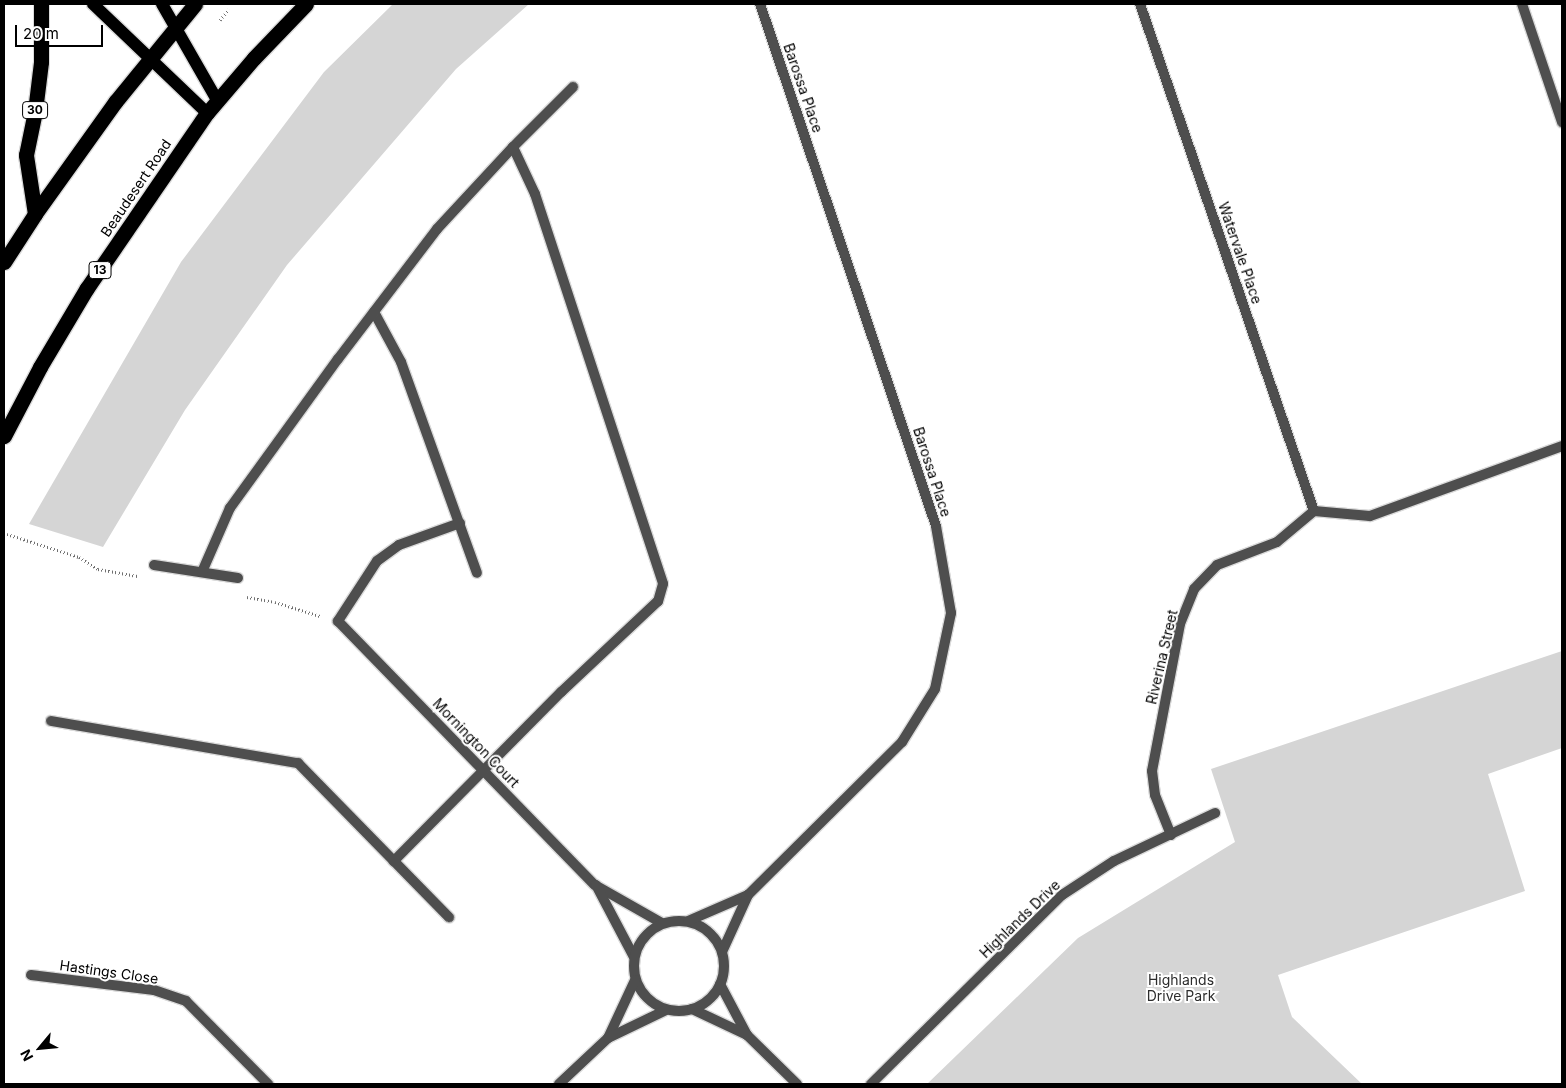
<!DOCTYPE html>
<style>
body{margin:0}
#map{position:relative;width:1566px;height:1088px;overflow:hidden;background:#fff;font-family:Inter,sans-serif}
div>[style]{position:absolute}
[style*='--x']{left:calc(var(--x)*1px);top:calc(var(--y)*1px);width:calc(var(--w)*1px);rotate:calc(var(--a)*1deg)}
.green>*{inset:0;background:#d5d5d5}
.path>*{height:3px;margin-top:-1.5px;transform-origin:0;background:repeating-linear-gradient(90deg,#707070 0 1px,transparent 0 3.5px)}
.roads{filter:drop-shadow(1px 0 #dbdbdb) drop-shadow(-1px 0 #dbdbdb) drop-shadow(0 1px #dbdbdb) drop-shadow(0 -1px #dbdbdb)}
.street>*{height:10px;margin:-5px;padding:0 5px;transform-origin:5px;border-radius:5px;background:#4e4e4e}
.street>.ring{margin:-5px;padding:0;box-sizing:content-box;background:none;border:10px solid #4e4e4e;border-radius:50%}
.primary>*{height:12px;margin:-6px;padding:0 6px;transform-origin:6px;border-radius:6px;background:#000}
.highway>*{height:15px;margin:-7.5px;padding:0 7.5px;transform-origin:7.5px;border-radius:7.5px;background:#000}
span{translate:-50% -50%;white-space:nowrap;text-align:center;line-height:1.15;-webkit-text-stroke:4px #fff;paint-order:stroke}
.shield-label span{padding:1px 4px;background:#fff;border:1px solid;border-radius:4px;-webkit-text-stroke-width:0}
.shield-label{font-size:12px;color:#000;font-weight:700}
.street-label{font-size:14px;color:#000}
.park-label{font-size:14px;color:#2c2c2c}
.frame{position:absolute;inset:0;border:5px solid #000;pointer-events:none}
.north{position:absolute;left:15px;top:1023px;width:50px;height:50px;-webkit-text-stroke:4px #fff;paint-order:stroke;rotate:242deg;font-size:14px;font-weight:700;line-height:20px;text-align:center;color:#000}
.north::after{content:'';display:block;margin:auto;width:18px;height:22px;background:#000;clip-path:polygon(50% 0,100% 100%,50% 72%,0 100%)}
.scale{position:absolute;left:15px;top:25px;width:88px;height:22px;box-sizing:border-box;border:2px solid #000;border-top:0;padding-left:6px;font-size:15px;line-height:18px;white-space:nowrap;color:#000;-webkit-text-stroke:4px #fff;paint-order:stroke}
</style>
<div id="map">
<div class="green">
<i style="clip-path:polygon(393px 4px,529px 4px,456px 69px,287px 265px,185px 410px,103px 547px,29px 524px,181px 262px,324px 72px)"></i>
<i style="clip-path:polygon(1562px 651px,1562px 748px,1488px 774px,1525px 891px,1278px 975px,1292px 1017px,1362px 1084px,927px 1084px,1078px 938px,1235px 842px,1211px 769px)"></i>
</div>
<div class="path">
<i style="--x:220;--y:20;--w:14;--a:-51"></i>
<i style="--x:7;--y:534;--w:76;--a:17.7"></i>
<i style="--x:79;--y:557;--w:22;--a:32"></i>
<i style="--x:98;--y:569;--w:40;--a:10"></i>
<i style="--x:247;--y:597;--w:28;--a:10"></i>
<i style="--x:275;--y:602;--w:47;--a:17.3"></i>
</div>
<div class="roads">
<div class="street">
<i style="--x:1140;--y:4;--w:536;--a:71.06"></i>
<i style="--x:1522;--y:4;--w:125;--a:71.3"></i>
<i style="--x:513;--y:147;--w:85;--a:-45"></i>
<i style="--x:374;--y:312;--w:57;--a:61.6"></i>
<i style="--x:401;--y:362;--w:224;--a:70.2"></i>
<i style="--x:460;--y:523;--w:65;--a:160.2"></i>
<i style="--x:399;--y:545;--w:27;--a:144"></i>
<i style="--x:377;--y:561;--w:72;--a:123"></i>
<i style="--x:338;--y:621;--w:368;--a:45.8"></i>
<i style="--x:595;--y:885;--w:77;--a:29.6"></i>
<i style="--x:154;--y:565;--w:85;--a:8.8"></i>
<i style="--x:202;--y:572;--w:70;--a:-66.4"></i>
<i style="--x:230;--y:508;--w:184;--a:-54.1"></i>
<i style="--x:338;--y:359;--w:163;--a:-52.7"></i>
<i style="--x:437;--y:229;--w:112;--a:-47.2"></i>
<i style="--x:513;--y:147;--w:52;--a:64.9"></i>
<i style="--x:535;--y:194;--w:410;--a:71.8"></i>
<i style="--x:663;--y:584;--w:18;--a:106"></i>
<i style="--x:658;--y:601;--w:133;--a:136.8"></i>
<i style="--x:561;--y:692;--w:238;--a:134.7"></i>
<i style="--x:51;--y:721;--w:251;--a:9.7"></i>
<i style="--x:298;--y:763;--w:216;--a:45.6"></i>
<i style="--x:1171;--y:835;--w:43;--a:-111.8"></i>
<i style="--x:1155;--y:795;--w:24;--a:-97"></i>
<i style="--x:1152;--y:771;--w:150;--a:-79.2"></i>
<i style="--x:1180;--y:624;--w:38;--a:-68"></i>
<i style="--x:1194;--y:589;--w:33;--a:-46"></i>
<i style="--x:1217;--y:565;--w:64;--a:-21"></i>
<i style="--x:1277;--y:542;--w:48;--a:-40"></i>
<i style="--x:1314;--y:511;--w:56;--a:5.1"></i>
<i style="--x:1370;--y:516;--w:204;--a:-20"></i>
<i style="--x:596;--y:885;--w:81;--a:62.2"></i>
<i class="ring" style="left:634px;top:921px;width:80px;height:80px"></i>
<i style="--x:688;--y:921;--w:65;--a:-23.4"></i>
<i style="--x:722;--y:952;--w:63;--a:-65.5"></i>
<i style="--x:748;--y:895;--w:217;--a:-44.8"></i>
<i style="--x:902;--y:742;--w:62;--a:-58.1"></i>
<i style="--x:935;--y:689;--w:78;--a:-78.1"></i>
<i style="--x:951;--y:613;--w:88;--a:-99.8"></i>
<i style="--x:936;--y:526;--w:551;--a:-108.63"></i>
<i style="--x:31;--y:975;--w:124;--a:7"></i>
<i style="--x:154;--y:990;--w:34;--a:19"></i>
<i style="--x:186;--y:1001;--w:117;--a:45.3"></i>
<i style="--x:720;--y:984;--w:58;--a:62.1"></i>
<i style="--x:747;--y:1035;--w:70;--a:44.4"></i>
<i style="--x:692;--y:1009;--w:61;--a:25.3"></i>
<i style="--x:608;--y:1038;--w:64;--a:-65"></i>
<i style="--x:559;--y:1084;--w:67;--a:-43.2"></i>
<i style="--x:608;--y:1038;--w:64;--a:-25.8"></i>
<i style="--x:871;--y:1084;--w:269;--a:-44.7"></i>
<i style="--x:1062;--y:895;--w:62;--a:-33.2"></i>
<i style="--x:1114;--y:861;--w:112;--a:-25.4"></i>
</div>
<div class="primary">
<i style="--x:93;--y:4;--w:158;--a:43.7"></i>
<i style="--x:162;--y:4;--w:111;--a:60.2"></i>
</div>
<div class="highway">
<i style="--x:35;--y:214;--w:60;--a:-98.7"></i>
<i style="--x:26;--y:155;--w:45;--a:-78.4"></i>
<i style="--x:35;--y:111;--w:49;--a:-83"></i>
<i style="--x:41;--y:62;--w:58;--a:-90"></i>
<i style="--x:4;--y:262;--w:57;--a:-57.1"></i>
<i style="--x:35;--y:214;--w:139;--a:-54.4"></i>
<i style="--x:116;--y:101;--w:125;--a:-50.8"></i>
<i style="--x:4;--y:436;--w:78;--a:-62.4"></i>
<i style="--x:40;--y:367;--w:92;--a:-59.3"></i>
<i style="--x:87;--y:288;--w:212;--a:-55.6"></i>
<i style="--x:207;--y:113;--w:72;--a:-49.5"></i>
<i style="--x:254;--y:58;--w:75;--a:-46.1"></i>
</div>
</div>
<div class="shield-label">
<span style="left:35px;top:110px">30</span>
<span style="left:100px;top:270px">13</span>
</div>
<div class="street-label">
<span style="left:803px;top:88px;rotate:71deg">Barossa Place</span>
<span style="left:136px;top:188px;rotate:-56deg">Beaudesert Road</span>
<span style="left:1240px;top:253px;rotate:71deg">Watervale Place</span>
<span style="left:932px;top:472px;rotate:72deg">Barossa Place</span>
<span style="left:1162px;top:657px;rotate:-77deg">Riverina Street</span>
<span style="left:476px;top:743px;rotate:46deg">Mornington Court</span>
<span style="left:1020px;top:919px;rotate:-44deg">Highlands Drive</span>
<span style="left:109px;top:972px;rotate:8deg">Hastings Close</span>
</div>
<div class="park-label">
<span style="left:1181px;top:988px">Highlands<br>Drive Park</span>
</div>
<div class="frame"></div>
<div class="north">N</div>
<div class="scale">20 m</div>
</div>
